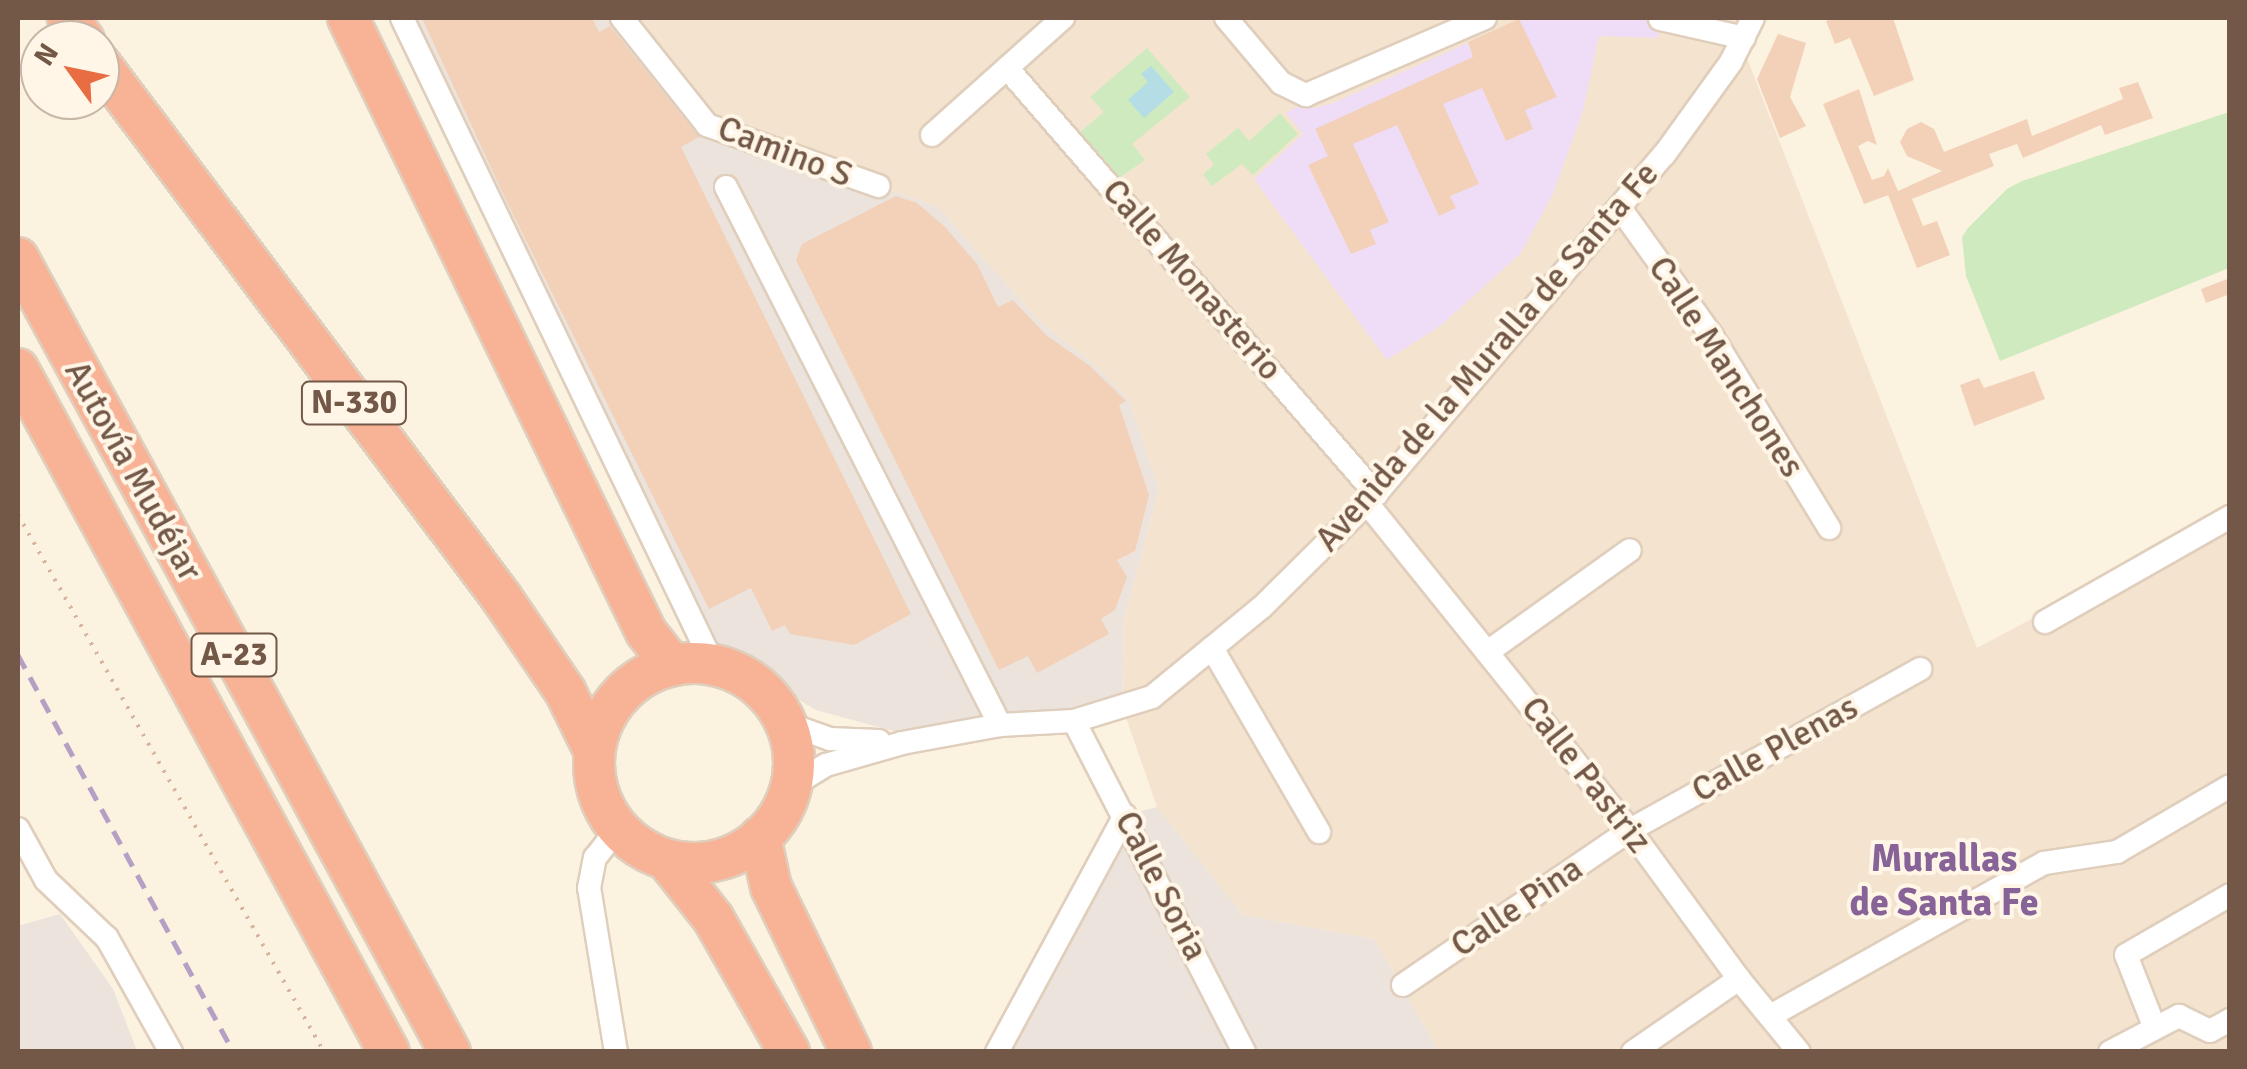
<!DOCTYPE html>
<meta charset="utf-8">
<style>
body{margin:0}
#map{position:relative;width:2247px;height:1069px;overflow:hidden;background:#fcf2e0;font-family:Signika,sans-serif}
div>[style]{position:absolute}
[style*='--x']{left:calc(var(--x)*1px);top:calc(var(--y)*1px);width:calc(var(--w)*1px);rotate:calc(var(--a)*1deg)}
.residential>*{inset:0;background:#f4e4cf}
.industrial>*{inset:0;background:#ebe3dc}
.education>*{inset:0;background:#efddf8}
.green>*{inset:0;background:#cfeabf}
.water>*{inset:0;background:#b5dde6}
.building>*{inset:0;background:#f2d1b8}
.path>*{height:4px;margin-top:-2px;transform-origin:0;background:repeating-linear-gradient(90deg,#d7b49b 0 2.5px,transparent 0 10.5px)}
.roads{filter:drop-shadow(2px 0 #e0cebc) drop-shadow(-2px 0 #e0cebc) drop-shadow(0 2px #e0cebc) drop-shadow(0 -2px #e0cebc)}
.street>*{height:22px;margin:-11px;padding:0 11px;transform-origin:11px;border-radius:11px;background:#fff}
.highway>*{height:40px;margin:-20px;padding:0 20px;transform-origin:20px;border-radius:20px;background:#f8b296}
.highway>.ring{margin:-20px;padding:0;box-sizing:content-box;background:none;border:40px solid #f8b296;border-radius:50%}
.rail>*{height:5px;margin-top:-2.5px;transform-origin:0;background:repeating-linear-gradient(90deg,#b5a0c5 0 15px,transparent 0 25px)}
span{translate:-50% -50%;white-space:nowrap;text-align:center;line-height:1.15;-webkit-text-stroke:8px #fff6e7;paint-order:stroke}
.shield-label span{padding:2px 8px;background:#fff6e7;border:2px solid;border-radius:8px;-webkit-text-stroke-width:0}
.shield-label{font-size:32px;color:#735847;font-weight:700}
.street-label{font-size:35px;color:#735847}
.neighbourhood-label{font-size:38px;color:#876397;font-weight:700}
.frame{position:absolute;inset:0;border:20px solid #735847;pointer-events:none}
.north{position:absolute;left:20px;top:20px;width:100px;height:100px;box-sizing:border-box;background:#fff6e7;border:2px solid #c7b7a7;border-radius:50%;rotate:303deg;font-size:28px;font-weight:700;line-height:40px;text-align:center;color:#735847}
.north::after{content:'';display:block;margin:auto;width:35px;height:45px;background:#e96d43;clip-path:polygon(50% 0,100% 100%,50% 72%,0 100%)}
</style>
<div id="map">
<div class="residential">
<i style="clip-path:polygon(630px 18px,1753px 18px,1744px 38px,1747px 58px,1977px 648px,2229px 513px,2229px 1051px,1439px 1051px,1374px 939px,1243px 915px,1157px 807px,1122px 706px,1124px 618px,1159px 490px,1129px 400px,1097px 367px,1039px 321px,938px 207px,710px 126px)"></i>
</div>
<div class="industrial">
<i style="clip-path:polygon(391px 18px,630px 18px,710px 126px,938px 207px,1039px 321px,1097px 367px,1129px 400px,1159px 490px,1124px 618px,1122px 706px,901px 733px,816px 710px,696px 639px)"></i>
<i style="clip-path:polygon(1157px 807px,1243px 915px,1374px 939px,1439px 1051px,985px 1052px,1107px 820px)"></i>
<i style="clip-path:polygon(60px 914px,113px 989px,137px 1051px,18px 1051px,18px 926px)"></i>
</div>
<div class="education">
<i style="clip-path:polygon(1524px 18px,1657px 18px,1658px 38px,1599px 36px,1583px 111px,1552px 196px,1520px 254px,1440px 326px,1387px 360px,1254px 179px,1303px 134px,1286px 113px,1300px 105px,1315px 108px,1333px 103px)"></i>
</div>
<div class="green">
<i style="clip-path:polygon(1147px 48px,1190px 97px,1132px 144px,1145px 160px,1119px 178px,1079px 133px,1104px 112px,1090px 97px)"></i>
<i style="clip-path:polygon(2229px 112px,2229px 268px,2000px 361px,1966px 276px,1962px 237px,1968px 228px,2007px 189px,2022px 181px)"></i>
<i style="clip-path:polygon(1280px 113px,1298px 134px,1253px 175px,1242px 164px,1212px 186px,1203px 174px,1214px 165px,1206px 154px,1238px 128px,1249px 141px)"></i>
</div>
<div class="water">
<i style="clip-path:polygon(1151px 66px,1174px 92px,1144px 118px,1128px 100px,1148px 82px,1141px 74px)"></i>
</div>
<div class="building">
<i style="clip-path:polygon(422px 18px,592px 18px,599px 32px,610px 26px,699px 137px,681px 147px,911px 614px,854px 645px,790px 634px,785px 625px,772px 631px,751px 588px,709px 609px,504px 196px)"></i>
<i style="clip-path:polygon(1835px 18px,1893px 18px,1914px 80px,1874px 96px,1850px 38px,1835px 44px,1826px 21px)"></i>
<i style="clip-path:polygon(1519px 19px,1557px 97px,1525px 110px,1533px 129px,1506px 141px,1482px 88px,1443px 104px,1479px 184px,1450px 196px,1456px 208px,1439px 216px,1397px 125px,1353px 144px,1389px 222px,1370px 230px,1376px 244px,1351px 254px,1308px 165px,1328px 156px,1315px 129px,1473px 57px,1468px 42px)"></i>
<i style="clip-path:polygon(1778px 34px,1806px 43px,1790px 97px,1806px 126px,1780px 138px,1757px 79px)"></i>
<i style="clip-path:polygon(2138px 82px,2153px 118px,2105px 135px,2101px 125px,2023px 158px,2017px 144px,1989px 154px,1994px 166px,1912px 199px,1923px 226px,1937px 221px,1950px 255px,1917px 268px,1888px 195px,1894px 193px,1864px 204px,1823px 104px,1859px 89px,1877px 145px,1868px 141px,1858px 146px,1872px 180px,1884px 176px,1888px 168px,1898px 191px,1942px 171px,1907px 156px,1900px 142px,1907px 129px,1921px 122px,1934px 129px,1944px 152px,2027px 119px,2032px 136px,2123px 99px,2119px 88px)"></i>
<i style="clip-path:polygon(896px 196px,917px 203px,945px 227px,977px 264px,998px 307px,1013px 300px,1046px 335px,1090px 366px,1126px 401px,1119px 405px,1149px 495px,1135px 551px,1117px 560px,1127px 577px,1115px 610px,1101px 619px,1109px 634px,1037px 673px,1028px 656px,999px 670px,796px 260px,802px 244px)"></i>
<i style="clip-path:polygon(2230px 278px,2230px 294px,2206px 303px,2201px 289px)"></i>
<i style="clip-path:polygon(2034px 371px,2045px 399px,1974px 426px,1960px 385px,1979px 378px,1984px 388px)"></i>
</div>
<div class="path">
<i style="--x:18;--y:515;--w:618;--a:60.32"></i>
</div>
<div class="roads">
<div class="street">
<i style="--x:402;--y:18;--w:717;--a:64.29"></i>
<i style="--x:622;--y:18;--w:137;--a:51.5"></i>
<i style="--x:707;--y:125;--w:182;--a:19.6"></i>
<i style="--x:1226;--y:18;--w:85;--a:49.8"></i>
<i style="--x:1281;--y:83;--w:28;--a:26"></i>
<i style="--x:1306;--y:95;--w:195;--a:-23.3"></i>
<i style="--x:1660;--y:19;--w:86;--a:12.7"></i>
<i style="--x:1007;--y:68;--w:564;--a:49.1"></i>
<i style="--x:932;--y:135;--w:176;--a:-41.8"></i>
<i style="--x:726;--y:187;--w:604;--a:63.01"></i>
<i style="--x:1620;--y:208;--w:158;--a:54.3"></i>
<i style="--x:1712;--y:336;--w:225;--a:58.6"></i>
<i style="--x:1367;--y:503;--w:420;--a:51.2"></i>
<i style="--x:1630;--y:830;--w:185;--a:53.8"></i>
<i style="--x:1739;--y:979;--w:94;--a:50.6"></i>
<i style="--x:2045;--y:622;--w:213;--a:-29.6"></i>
<i style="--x:1212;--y:648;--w:213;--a:59.8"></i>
<i style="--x:1489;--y:651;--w:173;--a:-35.6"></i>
<i style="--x:1074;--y:721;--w:372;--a:62.8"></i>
<i style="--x:788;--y:724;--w:45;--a:19.7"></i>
<i style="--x:830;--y:739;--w:49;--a:2.3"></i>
<i style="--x:792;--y:786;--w:40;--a:-32"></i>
<i style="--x:826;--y:765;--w:79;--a:-16.1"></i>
<i style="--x:902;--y:743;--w:100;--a:-10.4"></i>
<i style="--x:1000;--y:725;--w:74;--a:-3.1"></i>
<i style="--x:1074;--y:721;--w:82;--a:-17.1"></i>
<i style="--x:1152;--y:697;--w:142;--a:-39.3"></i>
<i style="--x:1262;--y:607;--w:161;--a:-44.7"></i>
<i style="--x:1376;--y:494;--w:445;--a:-49.7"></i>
<i style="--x:1664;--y:155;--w:115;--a:-54.2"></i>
<i style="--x:1731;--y:62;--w:49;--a:-63.4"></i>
<i style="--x:18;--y:829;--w:58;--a:61.2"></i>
<i style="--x:46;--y:880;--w:84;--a:43.6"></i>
<i style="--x:107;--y:938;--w:131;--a:60.7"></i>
<i style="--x:1403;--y:985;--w:275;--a:-34.3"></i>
<i style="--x:1630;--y:830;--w:332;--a:-29"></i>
<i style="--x:1770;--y:1016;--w:314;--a:-29.2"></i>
<i style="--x:2044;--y:863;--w:74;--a:-8.6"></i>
<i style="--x:2117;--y:852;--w:131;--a:-30.3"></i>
<i style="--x:2154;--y:1026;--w:76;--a:-111.5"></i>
<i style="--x:2126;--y:955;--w:120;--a:-30"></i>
<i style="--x:616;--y:1052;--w:166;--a:-99.3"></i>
<i style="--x:589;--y:888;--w:31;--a:-79"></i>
<i style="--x:595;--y:858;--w:37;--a:-52"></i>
<i style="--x:997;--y:1052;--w:269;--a:-61.6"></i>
<i style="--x:1633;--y:1052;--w:129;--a:-34.6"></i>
<i style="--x:2110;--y:1052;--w:78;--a:-27.6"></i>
<i style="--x:2179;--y:1016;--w:34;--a:26"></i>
<i style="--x:2210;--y:1031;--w:23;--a:-29"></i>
</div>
<div class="highway">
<i style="--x:68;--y:18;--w:27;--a:54"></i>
<i style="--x:348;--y:18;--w:682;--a:64.11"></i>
<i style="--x:646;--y:632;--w:42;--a:51.8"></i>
<i style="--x:100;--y:64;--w:667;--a:53.04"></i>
<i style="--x:501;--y:597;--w:114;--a:55.8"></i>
<i style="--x:565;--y:691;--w:66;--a:63.8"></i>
<i style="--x:18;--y:258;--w:904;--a:61.45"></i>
<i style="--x:18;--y:369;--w:777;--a:61.49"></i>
<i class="ring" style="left:594px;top:663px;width:160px;height:160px"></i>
<i style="--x:760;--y:837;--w:51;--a:77.6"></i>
<i style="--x:771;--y:887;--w:183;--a:64.1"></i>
<i style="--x:667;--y:860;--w:74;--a:51.6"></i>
<i style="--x:713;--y:918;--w:154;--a:60.4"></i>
</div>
</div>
<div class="rail">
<i style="--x:18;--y:655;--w:452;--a:61.5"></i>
</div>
<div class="shield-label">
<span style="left:354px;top:403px">N-330</span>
<span style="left:234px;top:655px">A-23</span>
</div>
<div class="street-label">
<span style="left:785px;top:152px;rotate:21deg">Camino S</span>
<span style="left:1192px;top:280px;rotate:49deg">Calle Monasterio</span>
<span style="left:1487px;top:357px;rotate:-49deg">Avenida de la Muralla de Santa Fe</span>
<span style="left:1726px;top:367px;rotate:57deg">Calle Manchones</span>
<span style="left:133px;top:471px;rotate:61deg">Autovía Mudéjar</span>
<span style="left:1775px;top:749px;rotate:-29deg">Calle Plenas</span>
<span style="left:1586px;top:775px;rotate:52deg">Calle Pastriz</span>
<span style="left:1161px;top:886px;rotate:63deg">Calle Soria</span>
<span style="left:1517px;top:907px;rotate:-34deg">Calle Pina</span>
</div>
<div class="neighbourhood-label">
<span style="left:1944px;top:881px">Murallas<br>de Santa Fe</span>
</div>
<div class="frame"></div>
<div class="north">N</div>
</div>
